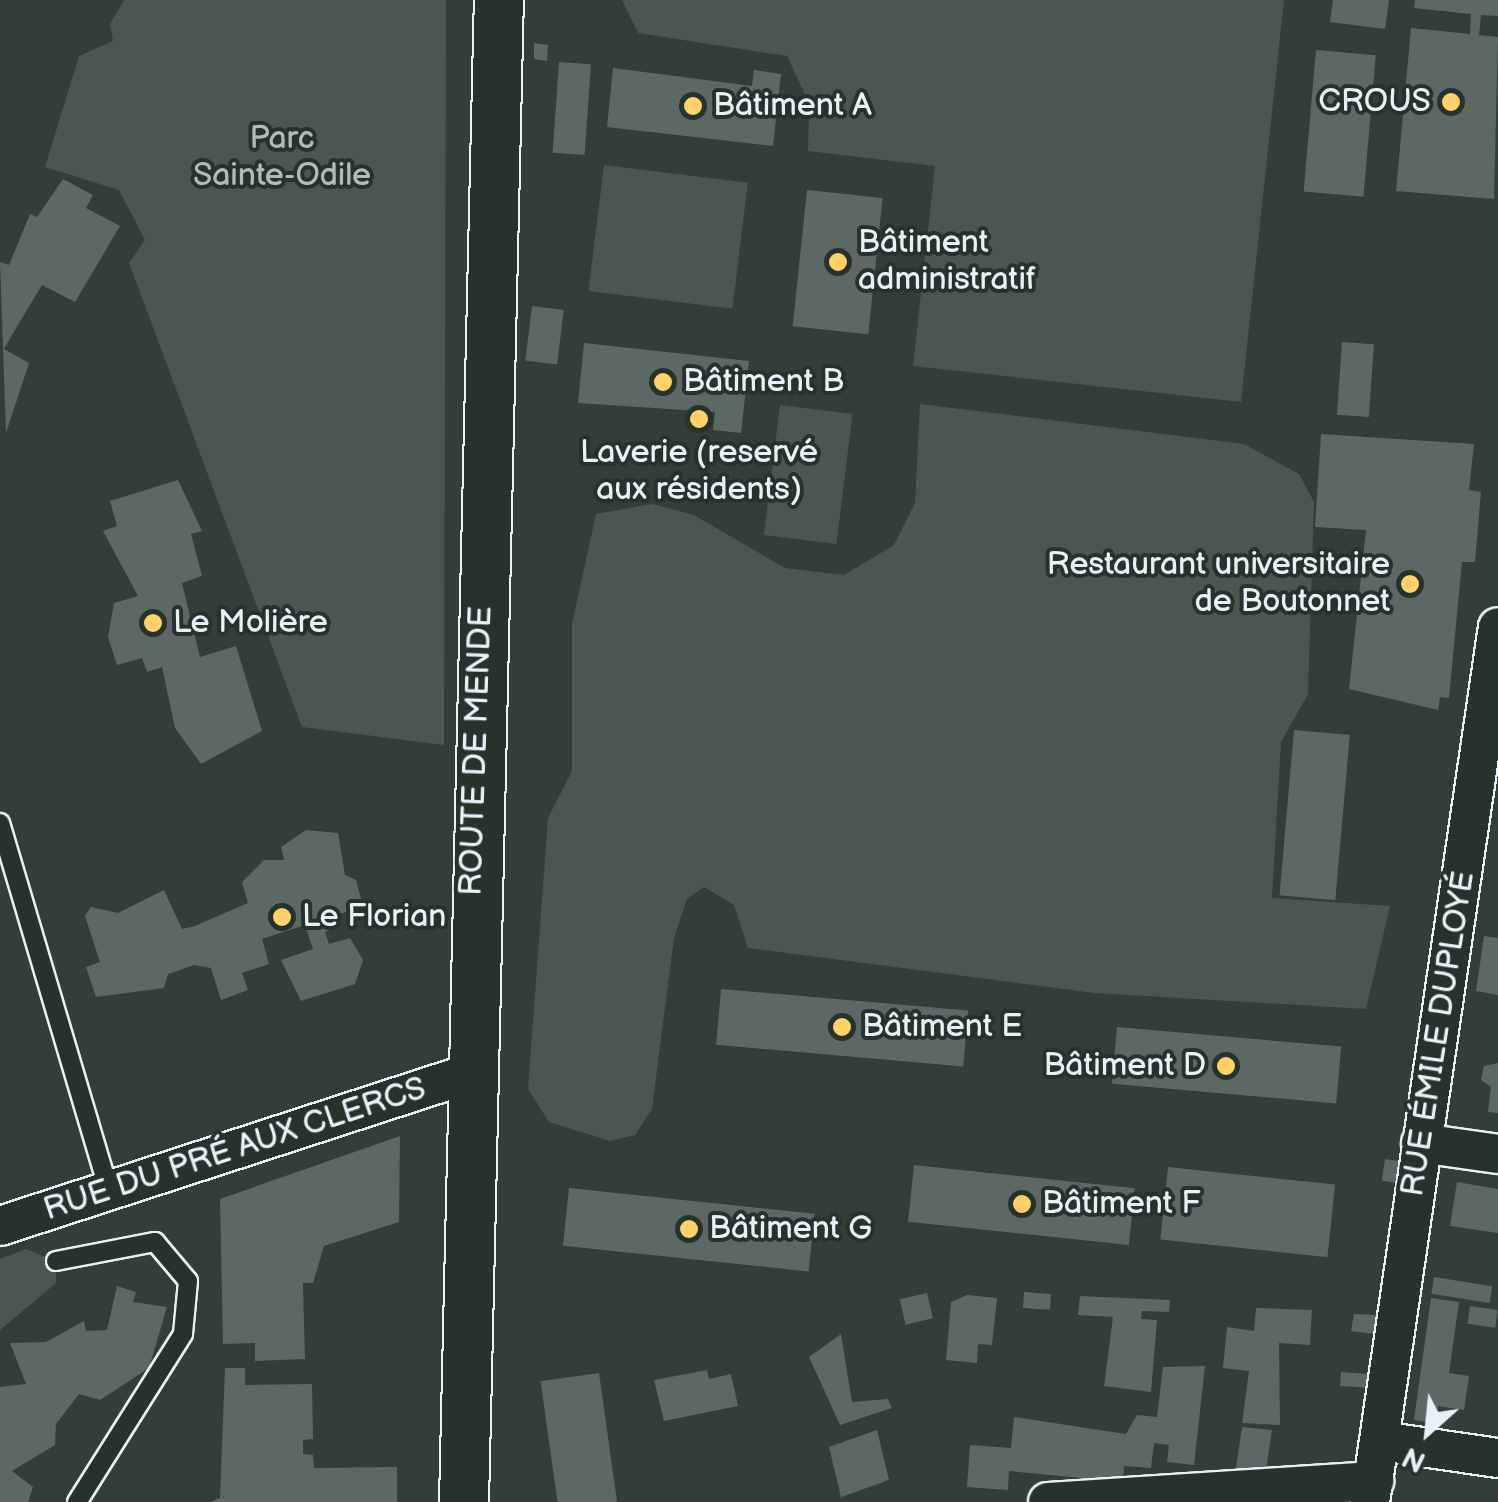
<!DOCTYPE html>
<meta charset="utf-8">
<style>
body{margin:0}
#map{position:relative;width:1498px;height:1502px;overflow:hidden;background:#323e39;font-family:"Balsamiq Sans",sans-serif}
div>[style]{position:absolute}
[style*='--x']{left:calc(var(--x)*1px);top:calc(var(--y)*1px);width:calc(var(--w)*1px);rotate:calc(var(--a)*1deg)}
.green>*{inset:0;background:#495651;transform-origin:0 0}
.building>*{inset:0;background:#5c6865;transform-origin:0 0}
.roads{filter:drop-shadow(2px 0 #e8f1f8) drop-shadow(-2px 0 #e8f1f8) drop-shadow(0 2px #e8f1f8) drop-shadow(0 -2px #e8f1f8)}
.service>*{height:18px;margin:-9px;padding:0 9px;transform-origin:9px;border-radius:9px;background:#26332d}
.minor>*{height:38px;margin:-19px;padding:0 19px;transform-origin:19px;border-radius:19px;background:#26332d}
.tertiary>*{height:48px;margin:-24px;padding:0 24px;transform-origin:24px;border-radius:24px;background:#26332d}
.dots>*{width:28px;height:28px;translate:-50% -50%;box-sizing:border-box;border:5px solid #26332d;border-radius:50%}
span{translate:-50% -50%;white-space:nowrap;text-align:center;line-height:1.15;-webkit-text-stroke:8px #26332d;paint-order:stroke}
.poi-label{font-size:32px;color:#e8f1f8}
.right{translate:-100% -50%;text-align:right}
.left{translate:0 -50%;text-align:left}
.park-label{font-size:32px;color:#b0bbbe}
.street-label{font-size:32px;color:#e8f1f8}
.north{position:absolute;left:1378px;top:1382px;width:100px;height:100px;-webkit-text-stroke:8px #26332d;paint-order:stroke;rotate:207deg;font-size:28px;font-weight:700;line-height:40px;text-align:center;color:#e8f1f8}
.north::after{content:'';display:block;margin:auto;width:35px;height:45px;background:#e8f1f8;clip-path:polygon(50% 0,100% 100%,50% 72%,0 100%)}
</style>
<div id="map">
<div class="green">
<i style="clip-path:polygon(124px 0,446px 0,444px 745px,302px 727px,129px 263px,145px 240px,119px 190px,45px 167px,79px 56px,113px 41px,110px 24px)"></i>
<i style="clip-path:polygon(622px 0,1284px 0,1241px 402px,913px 366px,935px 166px,808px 151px,809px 103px,787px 56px,638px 33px)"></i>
<i style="left:604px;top:165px;width:145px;height:127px;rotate:7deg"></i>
<i style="clip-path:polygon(920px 404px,1244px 444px,1299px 474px,1314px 502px,1308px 694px,1281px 742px,1272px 898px,1390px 906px,1366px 1009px,1094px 993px,748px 948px,734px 905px,704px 887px,687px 899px,674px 938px,652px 1109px,635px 1135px,610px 1141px,549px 1122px,528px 1089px,548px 818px,572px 771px,572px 624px,596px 514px,652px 504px,694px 515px,785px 568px,844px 575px,894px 545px,915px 503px)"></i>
<i style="left:780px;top:405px;width:73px;height:131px;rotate:7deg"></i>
<i style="clip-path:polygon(26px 1249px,56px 1261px,56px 1283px,0 1330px,0 1259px)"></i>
</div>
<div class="building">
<i style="clip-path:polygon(1333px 0,1389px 0,1385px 29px,1330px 22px)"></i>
<i style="clip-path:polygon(1415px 0,1498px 0,1498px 16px,1481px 15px,1479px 35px,1498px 37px,1494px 199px,1396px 191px,1411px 28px,1470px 34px,1471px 14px,1414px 8px)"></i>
<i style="clip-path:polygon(534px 43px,548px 45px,547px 61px,534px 59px)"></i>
<i style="left:1316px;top:50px;width:60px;height:142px;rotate:5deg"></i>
<i style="left:559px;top:62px;width:32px;height:91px;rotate:4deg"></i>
<i style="clip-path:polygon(613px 68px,752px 86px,754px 70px,781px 74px,773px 146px,607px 127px)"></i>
<i style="clip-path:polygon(63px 179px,93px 195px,86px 208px,120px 226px,75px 302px,42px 285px,12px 335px,4px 349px,29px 363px,6px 433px,0 262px,9px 265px,30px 214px,37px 217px)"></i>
<i style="left:807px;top:190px;width:76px;height:137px;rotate:6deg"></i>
<i style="left:532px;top:306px;width:32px;height:55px;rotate:7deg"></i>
<i style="left:1342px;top:342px;width:32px;height:73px;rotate:4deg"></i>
<i style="clip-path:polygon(584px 343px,749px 361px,741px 433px,713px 430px,715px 412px,578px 403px)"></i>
<i style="clip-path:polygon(1321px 434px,1474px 444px,1469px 490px,1481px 492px,1475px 562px,1462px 562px,1449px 698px,1440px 697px,1438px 710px,1349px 689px,1366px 530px,1315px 527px)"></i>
<i style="clip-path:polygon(178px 480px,202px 531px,191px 534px,202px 576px,182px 583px,200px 657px,236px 646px,262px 731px,201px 764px,175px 728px,162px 667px,147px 672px,142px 658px,117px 665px,108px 637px,114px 603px,138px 596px,103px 531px,117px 526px,110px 501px)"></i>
<i style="left:1294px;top:730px;width:56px;height:166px;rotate:5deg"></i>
<i style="clip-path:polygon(306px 830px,338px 833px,345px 875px,356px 880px,363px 906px,334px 916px,337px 927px,325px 932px,329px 944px,350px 938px,363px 960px,355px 984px,301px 1001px,281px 960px,313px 949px,305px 925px,262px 939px,269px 964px,242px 973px,248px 990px,221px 1000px,211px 968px,194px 965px,168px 974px,164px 988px,96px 997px,86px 967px,100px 962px,85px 916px,91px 907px,118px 913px,164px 890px,182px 929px,195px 926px,248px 903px,242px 882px,264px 860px,284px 860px,281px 847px)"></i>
<i style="clip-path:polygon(1484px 936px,1498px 938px,1498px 995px,1476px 991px)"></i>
<i style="left:721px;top:989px;width:248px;height:56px;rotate:5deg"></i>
<i style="left:1117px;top:1027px;width:225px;height:57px;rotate:5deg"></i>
<i style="clip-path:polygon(1498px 1063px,1498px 1113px,1488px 1112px,1491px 1087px,1481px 1080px,1484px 1066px)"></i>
<i style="clip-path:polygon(400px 1136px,399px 1222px,324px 1246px,313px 1283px,303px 1283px,305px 1359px,255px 1361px,255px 1343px,223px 1344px,220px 1199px)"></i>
<i style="left:1385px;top:1159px;width:14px;height:22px;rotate:8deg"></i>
<i style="left:914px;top:1165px;width:222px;height:57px;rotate:6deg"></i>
<i style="left:1168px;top:1167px;width:168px;height:73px;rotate:6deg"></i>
<i style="clip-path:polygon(1457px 1182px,1498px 1189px,1498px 1233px,1450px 1226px)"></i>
<i style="left:569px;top:1188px;width:247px;height:58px;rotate:6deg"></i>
<i style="left:1434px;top:1277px;width:59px;height:17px;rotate:9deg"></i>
<i style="clip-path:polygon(117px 1286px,136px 1292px,133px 1302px,167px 1307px,149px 1368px,100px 1400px,79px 1394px,56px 1424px,55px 1445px,12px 1471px,33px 1487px,28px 1502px,0 1502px,0 1387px,26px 1384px,10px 1343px,46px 1342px,84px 1321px,86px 1331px,107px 1330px)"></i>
<i style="left:1024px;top:1292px;width:27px;height:16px;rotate:4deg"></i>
<i style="left:927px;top:1293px;width:26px;height:28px;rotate:77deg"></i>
<i style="clip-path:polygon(967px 1295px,997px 1298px,992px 1345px,978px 1344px,977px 1363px,946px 1360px,951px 1302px)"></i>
<i style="clip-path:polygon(1080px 1296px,1170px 1300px,1169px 1312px,1142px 1311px,1141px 1319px,1157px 1320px,1151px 1392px,1104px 1386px,1113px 1317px,1078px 1315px)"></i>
<i style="clip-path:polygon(1431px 1298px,1459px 1302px,1449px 1373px,1469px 1376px,1464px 1410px,1438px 1406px,1435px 1423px,1414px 1420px)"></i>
<i style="left:1470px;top:1306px;width:28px;height:18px;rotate:8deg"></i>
<i style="clip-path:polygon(1256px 1308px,1312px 1310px,1310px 1345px,1279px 1343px,1280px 1425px,1242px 1423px,1249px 1371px,1223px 1368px,1227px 1327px,1254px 1331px)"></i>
<i style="clip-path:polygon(1354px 1314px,1377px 1315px,1374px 1334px,1351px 1331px)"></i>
<i style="clip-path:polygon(841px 1334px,852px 1402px,888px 1399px,892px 1408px,840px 1425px,809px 1357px)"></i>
<i style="clip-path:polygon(1205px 1366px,1194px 1465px,1167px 1462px,1169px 1445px,1154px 1443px,1151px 1468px,1124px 1466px,1123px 1482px,1009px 1471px,1008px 1490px,967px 1487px,970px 1445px,1011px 1448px,1014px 1417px,1126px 1434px,1137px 1415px,1157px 1417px,1163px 1367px)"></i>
<i style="clip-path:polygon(225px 1368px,245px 1368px,245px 1385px,312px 1384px,313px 1439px,303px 1440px,303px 1454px,313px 1455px,314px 1468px,397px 1467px,397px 1502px,210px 1502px,220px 1498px)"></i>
<i style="clip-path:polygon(707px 1370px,709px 1379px,731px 1374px,738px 1406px,664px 1421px,654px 1380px)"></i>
<i style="left:1341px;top:1372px;width:27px;height:14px;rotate:4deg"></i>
<i style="left:599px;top:1373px;width:130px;height:59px;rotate:82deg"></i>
<i style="clip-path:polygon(1242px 1427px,1272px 1430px,1266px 1470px,1234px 1481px)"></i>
<i style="clip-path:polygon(877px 1430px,889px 1480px,841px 1497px,829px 1447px)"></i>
</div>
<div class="roads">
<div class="service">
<i style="--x:0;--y:823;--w:383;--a:73.5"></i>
<i style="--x:56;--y:1261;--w:101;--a:-10.9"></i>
<i style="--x:155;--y:1242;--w:51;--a:49.8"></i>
<i style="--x:188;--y:1281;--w:53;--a:95.4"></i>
<i style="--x:183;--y:1334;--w:199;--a:122.2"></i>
</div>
<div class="minor">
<i style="--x:1421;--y:1143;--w:78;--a:8.1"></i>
<i style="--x:0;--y:1226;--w:493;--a:-18"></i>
<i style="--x:1381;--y:1441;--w:118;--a:8.3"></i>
<i style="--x:1048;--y:1502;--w:327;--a:-3.7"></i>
<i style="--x:1370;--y:1502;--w:884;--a:-81.68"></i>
</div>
<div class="tertiary">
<i style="--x:464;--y:1502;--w:1502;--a:-88.67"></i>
</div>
</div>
<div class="dots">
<i style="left:1451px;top:102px;background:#ffd166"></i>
<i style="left:693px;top:106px;background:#ffd166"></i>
<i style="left:838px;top:262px;background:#ffd166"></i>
<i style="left:663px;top:382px;background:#ffd166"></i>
<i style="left:699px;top:419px;background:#ffd166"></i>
<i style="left:1410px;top:584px;background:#ffd166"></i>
<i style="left:153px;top:623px;background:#ffd166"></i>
<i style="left:282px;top:917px;background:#ffd166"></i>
<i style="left:842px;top:1027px;background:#ffd166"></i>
<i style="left:1226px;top:1066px;background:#ffd166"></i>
<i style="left:1022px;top:1204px;background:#ffd166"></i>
<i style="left:689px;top:1229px;background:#ffd166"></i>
</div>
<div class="poi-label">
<span class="right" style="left:1431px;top:102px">CROUS</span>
<span class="left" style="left:713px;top:106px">Bâtiment A</span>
<span class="left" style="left:858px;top:262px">Bâtiment<br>administratif</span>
<span class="left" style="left:683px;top:382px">Bâtiment B</span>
<span style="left:699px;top:472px">Laverie (reservé<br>aux résidents)</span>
<span class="right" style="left:1390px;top:584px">Restaurant universitaire<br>de Boutonnet</span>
<span class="left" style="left:173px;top:623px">Le Molière</span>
<span class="left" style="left:302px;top:917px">Le Florian</span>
<span class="left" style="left:862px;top:1027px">Bâtiment E</span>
<span class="right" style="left:1206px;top:1066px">Bâtiment D</span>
<span class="left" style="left:1042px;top:1204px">Bâtiment F</span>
<span class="left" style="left:709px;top:1229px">Bâtiment G</span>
</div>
<div class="park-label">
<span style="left:282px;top:158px">Parc<br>Sainte-Odile</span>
</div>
<div class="street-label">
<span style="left:477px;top:751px;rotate:-88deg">ROUTE DE MENDE</span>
<span style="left:1439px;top:1034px;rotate:-81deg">RUE ÉMILE DUPLOYÉ</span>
<span style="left:235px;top:1150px;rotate:-18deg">RUE DU PRÉ AUX CLERCS</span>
</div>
<div class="north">N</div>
</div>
